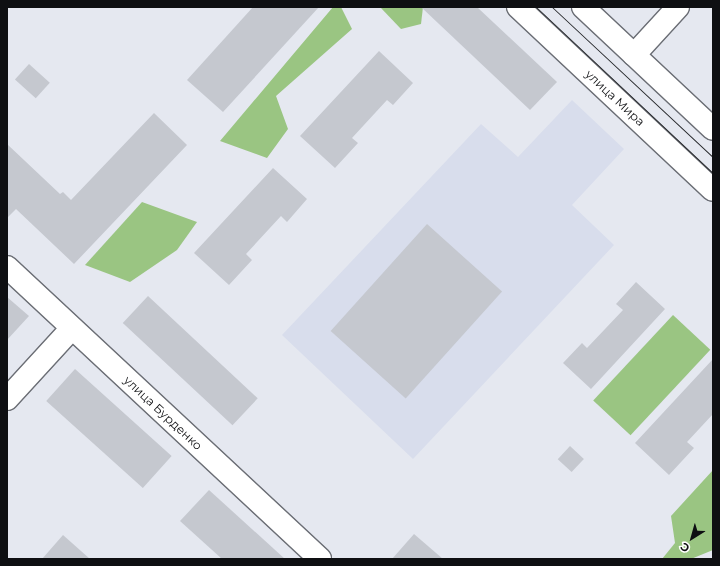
<!DOCTYPE html>
<meta charset="utf-8">
<style>
body{margin:0}
#map{position:relative;width:720px;height:566px;overflow:hidden;background:#e5e8f0;font-family:Montserrat,sans-serif}
div>[style]{position:absolute}
[style*='--x']{left:calc(var(--x)*1px);top:calc(var(--y)*1px);width:calc(var(--w)*1px);rotate:calc(var(--a)*1deg)}
.built>*{inset:0;background:#d8ddec}
.green>*{inset:0;background:#9ac582;transform-origin:0 0}
.building>*{inset:0;background:#c5c8cf;transform-origin:0 0}
.roads{filter:drop-shadow(1px 0 #6b6e75) drop-shadow(-1px 0 #6b6e75) drop-shadow(0 1px #6b6e75) drop-shadow(0 -1px #6b6e75)}
.minor>*{height:22px;margin:-11px;padding:0 11px;transform-origin:11px;border-radius:11px;background:#fff}
.tram>*{height:1px;margin:-0.5px;padding:0 0.5px;transform-origin:0.5px;border-radius:0.5px;background:#282a2d}
span{translate:-50% -50%;white-space:nowrap;text-align:center;line-height:1.15;-webkit-text-stroke:3px #fff;paint-order:stroke}
.street-label{font-size:12px;color:#0e0f12}
.frame{position:absolute;inset:0;border:8px solid #0e0f12;pointer-events:none}
.north{position:absolute;left:672px;top:518px;width:40px;height:40px;-webkit-text-stroke:3px #fff;paint-order:stroke;rotate:217deg;font-size:11px;font-weight:700;line-height:16px;text-align:center;color:#0e0f12}
.north::after{content:'';display:block;margin:auto;width:14px;height:18px;background:#0e0f12;clip-path:polygon(50% 0,100% 100%,50% 72%,0 100%)}
</style>
<div id="map">
<div class="built">
<i style="clip-path:polygon(572px 100px,624px 149px,572px 205px,614px 245px,413px 459px,282px 335px,481px 124px,518px 157px)"></i>
</div>
<div class="green">
<i style="clip-path:polygon(333px 7px,341px 7px,352px 29px,276px 96px,288px 129px,267px 158px,220px 141px)"></i>
<i style="clip-path:polygon(380px 7px,423px 7px,421px 24px,401px 29px)"></i>
<i style="clip-path:polygon(142px 202px,197px 222px,177px 250px,130px 282px,85px 265px)"></i>
<i style="left:673px;top:315px;width:51px;height:117px;rotate:43deg"></i>
<i style="clip-path:polygon(713px 470px,713px 550px,691px 559px,662px 559px,675px 543px,671px 516px)"></i>
</div>
<div class="building">
<i style="clip-path:polygon(253px 7px,319px 7px,223px 112px,187px 80px)"></i>
<i style="clip-path:polygon(421px 7px,477px 7px,557px 82px,530px 110px)"></i>
<i style="clip-path:polygon(379px 51px,413px 83px,393px 105px,387px 100px,352px 138px,358px 143px,335px 168px,300px 136px)"></i>
<i style="left:29px;top:64px;width:28px;height:21px;rotate:42deg"></i>
<i style="clip-path:polygon(154px 113px,187px 145px,74px 264px,16px 209px,7px 218px,7px 144px,60px 194px,63px 192px,71px 200px)"></i>
<i style="clip-path:polygon(273px 168px,307px 199px,287px 222px,281px 216px,246px 254px,252px 260px,229px 285px,194px 253px)"></i>
<i style="left:427px;top:224px;width:101px;height:144px;rotate:42deg"></i>
<i style="clip-path:polygon(636px 282px,665px 309px,591px 389px,563px 363px,582px 343px,587px 348px,623px 310px,616px 304px)"></i>
<i style="left:148px;top:296px;width:150px;height:37px;rotate:43deg"></i>
<i style="clip-path:polygon(7px 297px,29px 316px,7px 340px)"></i>
<i style="clip-path:polygon(713px 359px,713px 414px,687px 442px,694px 448px,669px 475px,635px 443px)"></i>
<i style="left:75px;top:369px;width:130px;height:43px;rotate:42deg"></i>
<i style="left:570px;top:446px;width:19px;height:18px;rotate:43deg"></i>
<i style="clip-path:polygon(209px 490px,285px 559px,222px 559px,180px 521px)"></i>
<i style="clip-path:polygon(414px 534px,443px 559px,392px 559px)"></i>
<i style="clip-path:polygon(63px 535px,90px 559px,42px 559px)"></i>
</div>
<div class="roads">
<div class="minor">
<i style="--x:518;--y:7;--w:267;--a:43.2"></i>
<i style="--x:583;--y:7;--w:178;--a:43.2"></i>
<i style="--x:634;--y:55;--w:65;--a:-47.5"></i>
<i style="--x:7;--y:267;--w:428;--a:43"></i>
<i style="--x:7;--y:399;--w:96;--a:-47.5"></i>
</div>
</div>
<div class="tram">
<i style="--x:536;--y:7;--w:243;--a:43.2"></i>
<i style="--x:552;--y:7;--w:220;--a:43"></i>
</div>
<div class="street-label">
<span style="left:615px;top:98px;rotate:43deg">улица Мира</span>
<span style="left:163px;top:413px;rotate:43deg">улица Бурденко</span>
</div>
<div class="frame"></div>
<div class="north">С</div>
</div>
